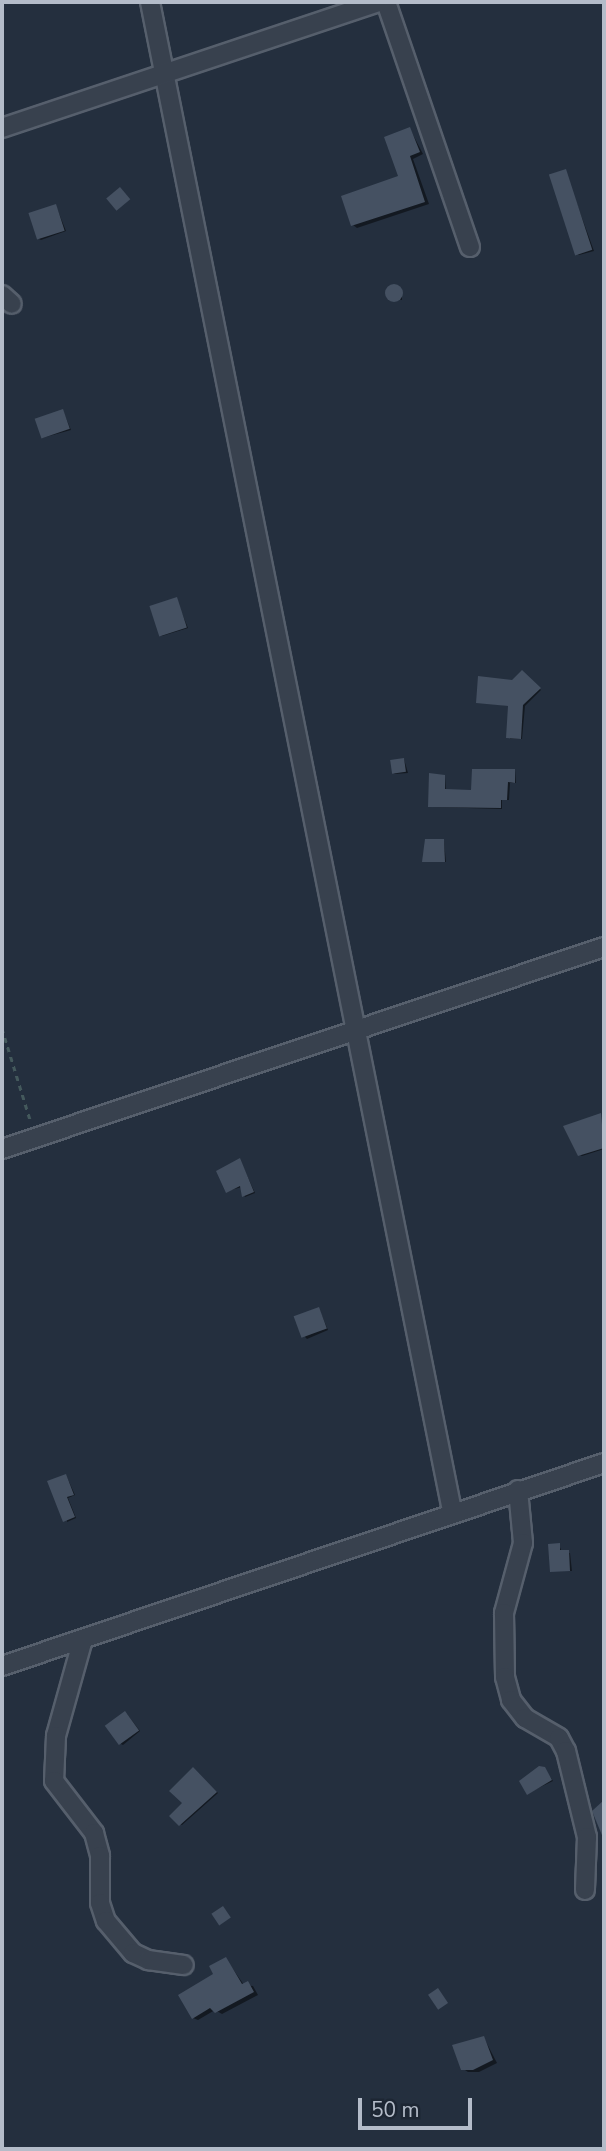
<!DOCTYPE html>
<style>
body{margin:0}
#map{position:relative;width:606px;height:2151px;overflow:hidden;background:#242f3e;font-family:"Nunito Sans",sans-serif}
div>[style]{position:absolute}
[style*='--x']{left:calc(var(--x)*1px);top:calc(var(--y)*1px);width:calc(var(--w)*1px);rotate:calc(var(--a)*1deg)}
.shadow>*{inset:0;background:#0007}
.building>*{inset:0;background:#455162;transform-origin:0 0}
.round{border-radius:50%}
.path>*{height:2.5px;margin-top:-1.25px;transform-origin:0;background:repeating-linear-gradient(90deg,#44595c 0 5px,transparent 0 10px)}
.roads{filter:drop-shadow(2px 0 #565f6c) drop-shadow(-2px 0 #565f6c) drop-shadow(0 2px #565f6c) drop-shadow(0 -2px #565f6c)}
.minor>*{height:18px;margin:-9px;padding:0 9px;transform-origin:9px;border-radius:9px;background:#38414e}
span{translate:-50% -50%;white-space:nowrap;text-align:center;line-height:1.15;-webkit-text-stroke:5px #1d2633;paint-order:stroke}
.frame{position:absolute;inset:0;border:4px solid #b4bcc9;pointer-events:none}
.scale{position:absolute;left:358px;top:2098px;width:114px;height:32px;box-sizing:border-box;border:4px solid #b4bcc9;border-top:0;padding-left:9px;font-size:21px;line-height:24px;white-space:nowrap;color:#b4bcc9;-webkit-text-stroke:5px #1d2633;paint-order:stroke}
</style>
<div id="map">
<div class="shadow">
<i style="clip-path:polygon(410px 129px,423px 154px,413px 159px,429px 204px,357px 228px,353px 225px,401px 177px)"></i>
<i style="clip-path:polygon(565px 171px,594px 251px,579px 255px,577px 254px)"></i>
<i style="clip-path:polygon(56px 206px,66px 231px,41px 240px,39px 239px)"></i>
<i style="clip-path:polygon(390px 288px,402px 290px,402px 300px,389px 298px)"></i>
<i style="clip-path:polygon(63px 411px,71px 430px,42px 438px)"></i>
<i style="clip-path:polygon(176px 599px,188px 628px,162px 636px,160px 635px)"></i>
<i style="clip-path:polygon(524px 673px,541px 690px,525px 706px,522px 739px,510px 739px,510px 706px,478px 702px)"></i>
<i style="clip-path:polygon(404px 759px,408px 773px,394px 774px)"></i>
<i style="clip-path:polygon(515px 770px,516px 783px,510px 783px,509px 800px,502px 800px,502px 809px,432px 807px,445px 777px,446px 791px,472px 792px)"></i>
<i style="clip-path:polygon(444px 841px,446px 862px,424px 861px)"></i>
<i style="clip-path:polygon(600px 1115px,604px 1149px,582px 1156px,580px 1155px)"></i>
<i style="clip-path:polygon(240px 1160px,255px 1193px,245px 1197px,242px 1187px,227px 1191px)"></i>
<i style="clip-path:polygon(319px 1309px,328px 1330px,307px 1339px,305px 1337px)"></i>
<i style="clip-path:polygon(66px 1475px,75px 1495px,68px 1498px,76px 1518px,67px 1522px)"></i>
<i style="clip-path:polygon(559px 1545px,562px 1552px,570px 1553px,572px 1571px,551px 1571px)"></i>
<i style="clip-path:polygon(127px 1714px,140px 1731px,123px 1745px,121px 1744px)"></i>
<i style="clip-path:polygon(545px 1769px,553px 1781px,528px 1793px)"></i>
<i style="clip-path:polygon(195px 1771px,218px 1793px,182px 1825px,180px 1824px)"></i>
<i style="clip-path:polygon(226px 1959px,244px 1985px,253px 1986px,258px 1995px,222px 2014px,215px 2010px,198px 2020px,193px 2018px)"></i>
<i style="clip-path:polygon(484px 2038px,497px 2063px,479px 2072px,468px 2072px,462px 2068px)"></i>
</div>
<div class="building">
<i style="clip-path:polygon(410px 127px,420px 152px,410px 156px,425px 202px,351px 226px,341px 196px,398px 176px,384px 137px)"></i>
<i style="left:566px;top:169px;width:85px;height:18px;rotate:72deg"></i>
<i style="left:120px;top:187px;width:16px;height:18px;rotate:50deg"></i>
<i style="left:56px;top:204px;width:28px;height:29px;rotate:72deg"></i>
<i class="round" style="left:385px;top:284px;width:18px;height:18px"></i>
<i style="left:63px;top:409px;width:21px;height:30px;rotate:71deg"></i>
<i style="left:177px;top:597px;width:32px;height:29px;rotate:72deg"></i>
<i style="clip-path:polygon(522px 670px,541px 688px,523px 705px,521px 739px,506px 738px,508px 706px,476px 703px,478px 676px,512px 680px)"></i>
<i style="left:404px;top:758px;width:14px;height:14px;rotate:82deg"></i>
<i style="clip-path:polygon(472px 769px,515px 769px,515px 783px,508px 782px,507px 800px,501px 800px,501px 808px,428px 807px,429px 773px,445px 775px,445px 789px,471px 790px)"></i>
<i style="clip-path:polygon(425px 839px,444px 839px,445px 862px,422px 862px)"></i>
<i style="clip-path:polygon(601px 1113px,604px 1148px,578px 1156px,563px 1126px)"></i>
<i style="clip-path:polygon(240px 1158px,254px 1192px,242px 1197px,240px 1186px,226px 1193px,216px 1171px)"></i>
<i style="left:319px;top:1307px;width:23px;height:27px;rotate:70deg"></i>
<i style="clip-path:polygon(66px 1474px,74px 1495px,67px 1497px,75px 1517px,63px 1522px,47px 1481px)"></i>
<i style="clip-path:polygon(560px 1543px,560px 1550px,569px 1550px,570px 1571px,550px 1572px,548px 1544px)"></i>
<i style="left:125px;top:1711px;width:24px;height:25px;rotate:54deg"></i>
<i style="clip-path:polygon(539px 1766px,545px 1767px,552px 1780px,527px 1795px,519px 1781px)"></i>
<i style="clip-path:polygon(193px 1767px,217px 1792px,179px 1826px,169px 1816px,182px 1803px,169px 1791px)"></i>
<i style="clip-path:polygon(604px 1800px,604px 1840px,592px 1811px)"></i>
<i style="left:223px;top:1906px;width:14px;height:14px;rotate:56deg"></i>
<i style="clip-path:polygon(226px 1957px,242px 1984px,248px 1981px,254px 1992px,215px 2013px,210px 2008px,192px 2019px,178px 1995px,213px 1974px,209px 1966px)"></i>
<i style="left:438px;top:1988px;width:18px;height:12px;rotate:56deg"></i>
<i style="clip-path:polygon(484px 2036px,493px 2060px,473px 2070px,461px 2070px,452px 2045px)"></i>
</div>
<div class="path">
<i style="--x:2;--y:1028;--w:98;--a:72.9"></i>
</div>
<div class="roads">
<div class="minor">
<i style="--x:150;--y:2;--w:1539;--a:78.68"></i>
<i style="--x:386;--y:2;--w:259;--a:71.1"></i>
<i style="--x:2;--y:128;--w:397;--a:-18.5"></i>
<i style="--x:2;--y:295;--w:13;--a:42"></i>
<i style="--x:2;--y:1149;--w:635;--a:-18.55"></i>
<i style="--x:518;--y:1490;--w:53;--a:84.6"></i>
<i style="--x:523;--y:1543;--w:73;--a:105.2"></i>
<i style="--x:504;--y:1613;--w:64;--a:89.1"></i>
<i style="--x:505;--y:1677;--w:24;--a:75"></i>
<i style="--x:511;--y:1700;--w:23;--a:52"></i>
<i style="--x:525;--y:1718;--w:39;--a:30"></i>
<i style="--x:559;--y:1738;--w:15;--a:62"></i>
<i style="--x:566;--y:1751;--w:89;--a:76.3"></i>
<i style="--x:587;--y:1837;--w:53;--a:92.2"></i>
<i style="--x:83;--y:1639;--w:101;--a:105.6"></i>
<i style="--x:56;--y:1736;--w:45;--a:92.5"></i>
<i style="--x:54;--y:1781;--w:66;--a:52.4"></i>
<i style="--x:94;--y:1833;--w:24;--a:75"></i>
<i style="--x:100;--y:1856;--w:47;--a:90"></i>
<i style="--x:100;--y:1903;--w:19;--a:72"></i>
<i style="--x:106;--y:1921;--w:42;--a:49.8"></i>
<i style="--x:133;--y:1953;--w:17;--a:25"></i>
<i style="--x:148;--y:1960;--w:36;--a:8"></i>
<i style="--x:2;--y:1666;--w:635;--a:-18.63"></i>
</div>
</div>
<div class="frame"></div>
<div class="scale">50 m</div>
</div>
